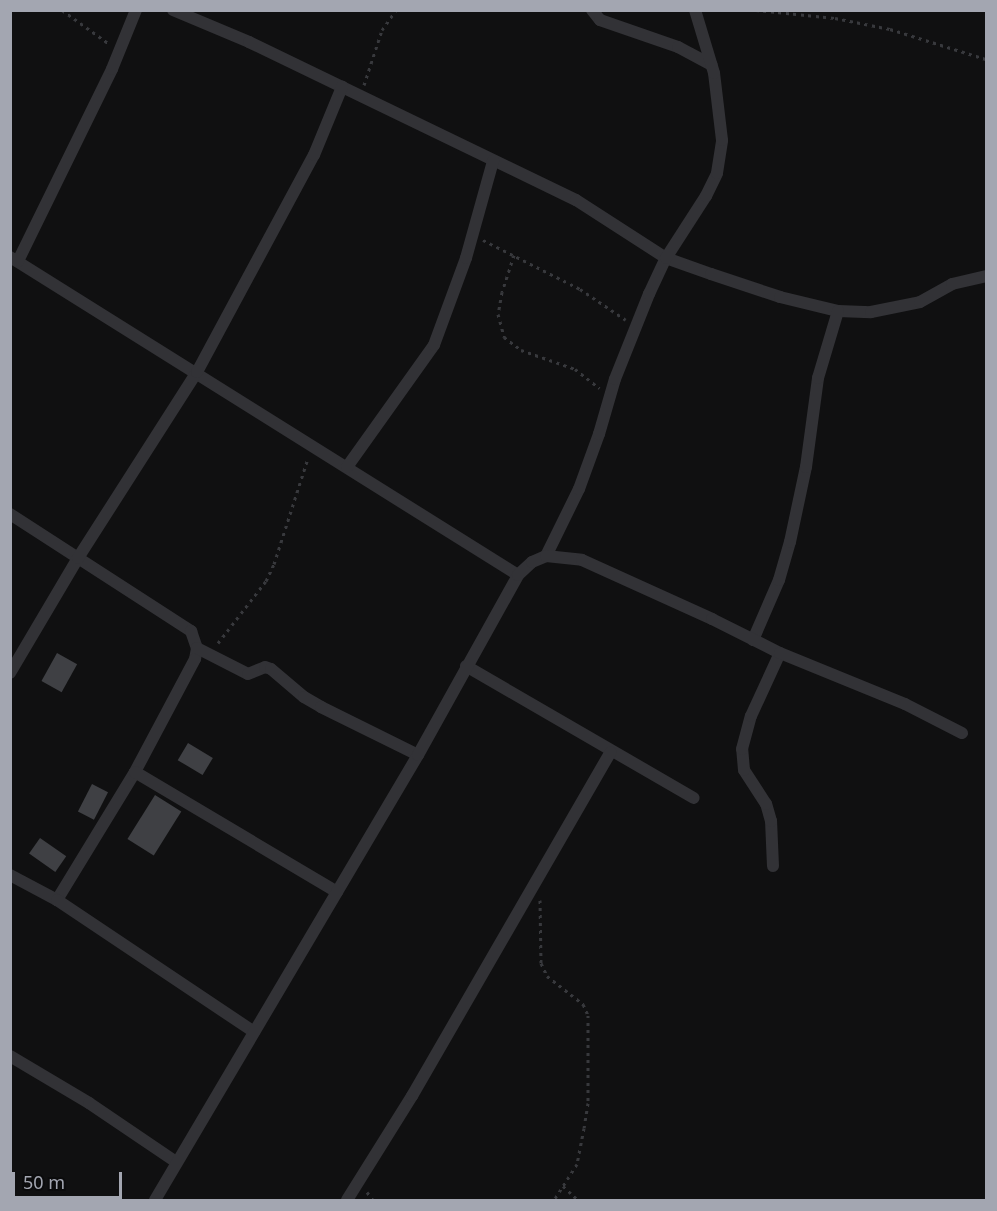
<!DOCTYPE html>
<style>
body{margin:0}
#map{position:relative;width:997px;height:1211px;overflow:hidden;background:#101011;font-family:"Noto Sans",sans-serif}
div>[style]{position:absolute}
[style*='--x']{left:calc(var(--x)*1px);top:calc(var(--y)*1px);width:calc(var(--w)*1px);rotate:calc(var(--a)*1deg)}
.building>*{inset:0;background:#3f4044;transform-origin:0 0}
.path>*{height:3px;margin-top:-1.5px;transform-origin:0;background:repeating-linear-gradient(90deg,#38393d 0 3px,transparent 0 7.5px)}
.minor>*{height:12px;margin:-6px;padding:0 6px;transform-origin:6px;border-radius:6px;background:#323236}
span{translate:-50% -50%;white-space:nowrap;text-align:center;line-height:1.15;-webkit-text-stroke:4.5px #0b0b0c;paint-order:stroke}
.frame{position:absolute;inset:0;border:12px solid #a3a6b1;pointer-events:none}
.scale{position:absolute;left:12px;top:1172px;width:110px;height:27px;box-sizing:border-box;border:3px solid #a3a6b1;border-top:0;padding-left:8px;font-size:18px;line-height:21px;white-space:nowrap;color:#a3a6b1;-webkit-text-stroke:4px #0b0b0c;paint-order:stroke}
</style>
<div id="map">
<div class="building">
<i style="left:57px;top:653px;width:23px;height:32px;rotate:29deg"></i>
<i style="left:188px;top:743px;width:29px;height:20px;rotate:31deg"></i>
<i style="left:92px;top:784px;width:18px;height:31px;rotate:27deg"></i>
<i style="left:155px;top:795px;width:31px;height:52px;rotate:32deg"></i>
<i style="left:40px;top:838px;width:32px;height:19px;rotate:35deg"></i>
</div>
<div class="path">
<i style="--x:62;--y:10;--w:57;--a:35.7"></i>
<i style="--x:756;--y:10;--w:79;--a:5.8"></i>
<i style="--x:835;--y:18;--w:56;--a:11.3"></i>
<i style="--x:890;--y:29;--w:101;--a:17.4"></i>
<i style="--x:364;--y:85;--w:58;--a:-71.9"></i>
<i style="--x:382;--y:30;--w:24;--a:-55"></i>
<i style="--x:483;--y:240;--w:109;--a:26.8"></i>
<i style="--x:580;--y:289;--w:55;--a:34"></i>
<i style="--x:514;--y:255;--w:39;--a:108"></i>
<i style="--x:502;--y:292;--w:22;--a:100"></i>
<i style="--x:498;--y:314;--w:24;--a:75"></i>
<i style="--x:504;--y:337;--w:21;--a:37"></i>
<i style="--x:521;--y:350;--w:57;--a:19.4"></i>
<i style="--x:575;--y:369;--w:31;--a:38"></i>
<i style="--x:218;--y:643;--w:78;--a:-52.3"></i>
<i style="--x:266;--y:581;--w:19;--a:-65"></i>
<i style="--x:274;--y:564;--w:111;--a:-72.2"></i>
<i style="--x:540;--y:900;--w:63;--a:89.1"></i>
<i style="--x:541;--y:963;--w:14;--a:65"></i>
<i style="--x:547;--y:976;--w:46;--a:37.9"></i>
<i style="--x:583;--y:1004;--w:12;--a:66"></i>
<i style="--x:588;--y:1015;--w:88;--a:90"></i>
<i style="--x:588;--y:1103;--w:25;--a:99"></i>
<i style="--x:584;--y:1128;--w:37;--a:101"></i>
<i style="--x:577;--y:1164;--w:43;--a:122.6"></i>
<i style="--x:563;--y:1186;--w:21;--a:43"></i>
<i style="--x:367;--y:1192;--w:10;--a:53"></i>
</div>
<div class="minor">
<i style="--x:173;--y:10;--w:82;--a:22.8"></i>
<i style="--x:249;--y:42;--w:363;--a:25.8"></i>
<i style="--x:576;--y:200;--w:107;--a:32.8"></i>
<i style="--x:666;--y:258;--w:48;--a:19.6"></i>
<i style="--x:711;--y:274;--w:73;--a:18.4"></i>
<i style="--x:780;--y:297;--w:60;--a:13.6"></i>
<i style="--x:838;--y:311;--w:33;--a:2"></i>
<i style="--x:871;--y:312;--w:50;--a:-11.5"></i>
<i style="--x:920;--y:302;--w:37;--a:-29"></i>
<i style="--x:952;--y:284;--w:35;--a:-13"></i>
<i style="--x:592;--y:10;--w:13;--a:51"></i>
<i style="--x:600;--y:20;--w:83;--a:19.1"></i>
<i style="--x:678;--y:47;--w:38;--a:28"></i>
<i style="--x:10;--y:257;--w:599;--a:32.05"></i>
<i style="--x:18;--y:261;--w:214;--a:-63.9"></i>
<i style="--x:112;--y:69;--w:64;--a:-67.9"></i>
<i style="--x:347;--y:467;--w:150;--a:-54.5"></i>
<i style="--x:434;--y:345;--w:93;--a:-69.8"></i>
<i style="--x:466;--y:258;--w:101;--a:-74.4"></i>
<i style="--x:10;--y:514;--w:216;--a:32.9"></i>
<i style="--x:191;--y:631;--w:18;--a:71"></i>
<i style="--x:197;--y:648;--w:11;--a:100"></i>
<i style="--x:195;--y:659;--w:128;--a:118"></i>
<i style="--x:135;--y:772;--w:150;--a:121.4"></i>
<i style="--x:546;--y:556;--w:75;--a:-63.8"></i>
<i style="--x:579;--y:489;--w:59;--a:-70"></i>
<i style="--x:599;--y:434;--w:57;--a:-73.8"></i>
<i style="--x:615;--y:379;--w:92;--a:-68.2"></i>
<i style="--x:649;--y:294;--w:40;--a:-65"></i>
<i style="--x:666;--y:258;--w:74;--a:-57.2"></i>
<i style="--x:706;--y:196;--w:25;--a:-64"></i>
<i style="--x:717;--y:173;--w:33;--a:-81"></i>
<i style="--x:722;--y:140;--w:67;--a:-96.8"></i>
<i style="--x:714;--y:73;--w:66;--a:-106.8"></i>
<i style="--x:753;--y:640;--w:65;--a:-66.6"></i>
<i style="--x:779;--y:580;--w:40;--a:-74"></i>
<i style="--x:790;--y:542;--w:77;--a:-78"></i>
<i style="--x:806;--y:467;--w:90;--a:-82.3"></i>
<i style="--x:818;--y:378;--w:70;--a:-73.4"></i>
<i style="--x:197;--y:648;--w:57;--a:27"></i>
<i style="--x:248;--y:674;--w:18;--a:-22"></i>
<i style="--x:265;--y:667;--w:6;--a:18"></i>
<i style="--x:271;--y:669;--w:43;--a:40.3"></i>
<i style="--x:304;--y:697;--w:20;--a:30"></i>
<i style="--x:321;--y:707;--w:108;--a:26.3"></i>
<i style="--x:466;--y:666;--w:263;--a:30.1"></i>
<i style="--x:10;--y:673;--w:134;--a:-59.4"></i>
<i style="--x:78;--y:558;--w:221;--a:-57.4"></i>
<i style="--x:197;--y:372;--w:247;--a:-61.7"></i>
<i style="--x:314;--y:155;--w:74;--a:-67.6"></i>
<i style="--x:135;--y:772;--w:235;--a:30.7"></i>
<i style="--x:773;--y:866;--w:45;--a:-92.5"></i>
<i style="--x:771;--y:821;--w:18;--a:-106"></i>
<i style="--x:766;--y:804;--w:40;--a:-122.9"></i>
<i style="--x:744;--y:770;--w:21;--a:-95"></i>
<i style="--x:742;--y:749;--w:34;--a:-75"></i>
<i style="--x:751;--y:716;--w:69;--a:-65.3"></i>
<i style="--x:10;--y:875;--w:53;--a:28"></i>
<i style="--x:57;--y:900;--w:237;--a:33.8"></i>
<i style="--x:10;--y:1056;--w:92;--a:30.7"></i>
<i style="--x:89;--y:1103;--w:105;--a:34.1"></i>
<i style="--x:155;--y:1200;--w:517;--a:-59.42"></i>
<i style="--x:418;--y:755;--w:206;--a:-60.9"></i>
<i style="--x:518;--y:575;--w:19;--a:-43"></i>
<i style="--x:532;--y:562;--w:15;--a:-23"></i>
<i style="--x:546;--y:556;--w:36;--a:6"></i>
<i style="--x:582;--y:560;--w:143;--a:24.4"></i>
<i style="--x:712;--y:619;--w:76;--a:26.6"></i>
<i style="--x:780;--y:653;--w:135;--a:22.2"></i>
<i style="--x:905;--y:704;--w:64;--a:27"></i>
<i style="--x:347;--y:1200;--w:123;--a:-58"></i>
<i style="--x:412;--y:1096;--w:397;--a:-60"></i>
</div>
<div class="frame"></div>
<div class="scale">50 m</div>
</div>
